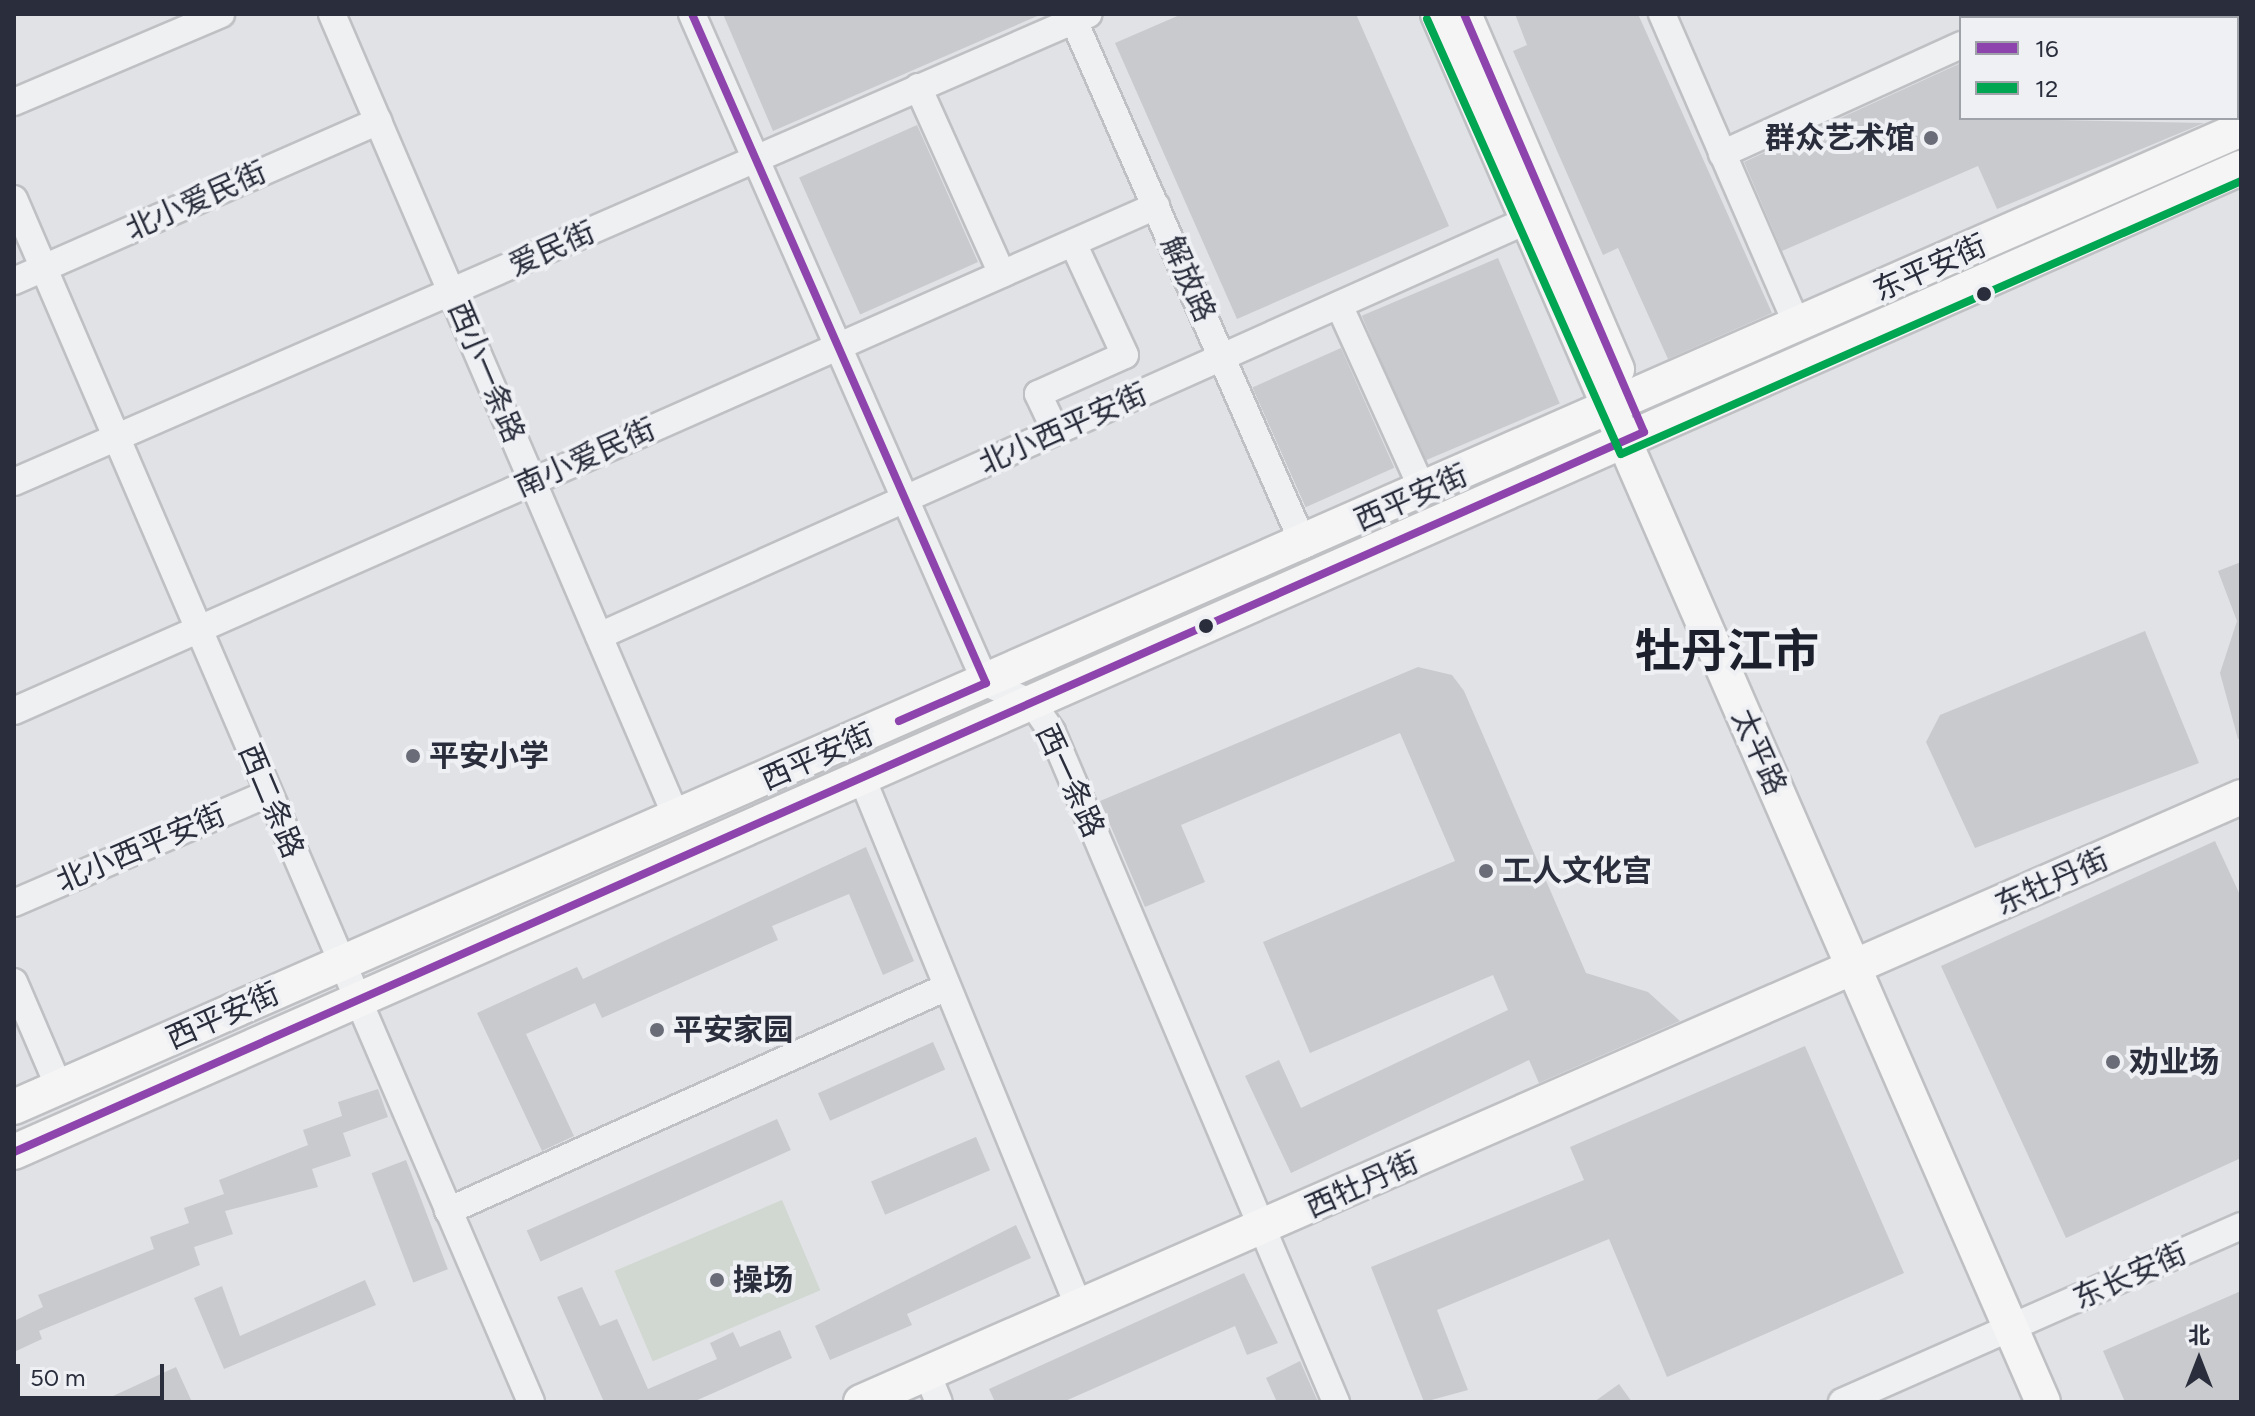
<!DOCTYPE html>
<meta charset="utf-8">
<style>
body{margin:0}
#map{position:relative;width:2255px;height:1416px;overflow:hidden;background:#e1e2e5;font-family:Figtree,"Noto Sans SC",sans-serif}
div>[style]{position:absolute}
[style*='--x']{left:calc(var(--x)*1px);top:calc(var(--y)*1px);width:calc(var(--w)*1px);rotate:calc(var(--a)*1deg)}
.green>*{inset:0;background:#d0d8d1;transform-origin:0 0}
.building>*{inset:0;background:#c9cacd;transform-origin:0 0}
.roads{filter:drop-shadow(2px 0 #bfc0c3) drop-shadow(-2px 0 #bfc0c3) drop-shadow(0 2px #bfc0c3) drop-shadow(0 -2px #bfc0c3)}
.minor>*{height:26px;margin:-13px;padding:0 13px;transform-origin:13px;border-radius:13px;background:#eff0f2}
.major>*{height:34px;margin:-17px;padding:0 17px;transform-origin:17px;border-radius:17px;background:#f5f5f5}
.bus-1>*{height:8px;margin:-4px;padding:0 4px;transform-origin:4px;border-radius:4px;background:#8e44ad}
.bus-2>*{height:8px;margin:-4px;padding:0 4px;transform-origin:4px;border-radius:4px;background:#00a651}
.dots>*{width:22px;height:22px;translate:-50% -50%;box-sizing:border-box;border:4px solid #eef0f4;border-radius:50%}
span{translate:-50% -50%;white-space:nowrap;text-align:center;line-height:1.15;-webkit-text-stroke:8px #eef0f4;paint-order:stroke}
.poi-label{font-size:30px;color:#2a2e3c;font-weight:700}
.right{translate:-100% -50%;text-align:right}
.left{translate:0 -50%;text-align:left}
.street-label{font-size:30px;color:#2a2e3c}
.town-label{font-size:46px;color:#1c202d;font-weight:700}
.frame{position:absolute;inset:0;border:16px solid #2a2e3c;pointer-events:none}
.legend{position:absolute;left:1959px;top:16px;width:280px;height:104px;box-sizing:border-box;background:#eef0f4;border:2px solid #a0a2aa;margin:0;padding:10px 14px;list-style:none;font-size:24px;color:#2a2e3c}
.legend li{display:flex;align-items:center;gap:16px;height:40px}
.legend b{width:40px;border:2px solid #a0a2aa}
.north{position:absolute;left:2159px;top:1320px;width:80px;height:80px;-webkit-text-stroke:6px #eef0f4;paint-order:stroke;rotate:0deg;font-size:22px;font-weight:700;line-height:32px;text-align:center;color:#2a2e3c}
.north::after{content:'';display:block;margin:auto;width:28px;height:36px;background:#2a2e3c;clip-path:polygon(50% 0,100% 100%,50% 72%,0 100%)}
.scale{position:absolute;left:16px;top:1364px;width:148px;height:36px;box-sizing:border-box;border:4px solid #2a2e3c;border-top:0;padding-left:10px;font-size:24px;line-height:28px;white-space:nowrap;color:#2a2e3c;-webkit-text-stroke:6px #eef0f4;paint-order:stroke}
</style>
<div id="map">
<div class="green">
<i style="left:782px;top:1200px;width:98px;height:182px;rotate:67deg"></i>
</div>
<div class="building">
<i style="clip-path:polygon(723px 14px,1042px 14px,773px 131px)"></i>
<i style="clip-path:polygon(1182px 14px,1356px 14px,1449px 226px,1237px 319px,1115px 43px)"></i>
<i style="clip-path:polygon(1515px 14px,1638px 14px,1772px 313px,1668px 359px,1618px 248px,1603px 255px,1513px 51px,1527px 45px)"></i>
<i style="clip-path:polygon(1961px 63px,1961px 118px,2204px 123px,1997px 209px,1978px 166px,1782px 251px,1744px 162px)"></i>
<i style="left:917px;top:125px;width:150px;height:129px;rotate:66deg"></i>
<i style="left:1498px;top:258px;width:158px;height:148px;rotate:67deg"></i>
<i style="left:1341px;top:348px;width:131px;height:97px;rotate:66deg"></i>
<i style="clip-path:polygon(2241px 562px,2241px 739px,2238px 739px,2220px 673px,2237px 621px,2218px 571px)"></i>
<i style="clip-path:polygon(2145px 631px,2199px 763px,1975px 848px,1926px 742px,1940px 715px)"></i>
<i style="clip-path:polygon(1418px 667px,1452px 675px,1464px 691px,1586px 973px,1648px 992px,1680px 1021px,1539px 1083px,1529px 1060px,1291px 1173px,1245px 1076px,1279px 1060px,1301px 1108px,1508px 1010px,1493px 975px,1310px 1053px,1263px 942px,1455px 861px,1400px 733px,1181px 825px,1205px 882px,1145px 907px,1100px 801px)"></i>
<i style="clip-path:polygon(2215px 841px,2241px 897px,2241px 1158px,2066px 1238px,1941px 966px)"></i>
<i style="clip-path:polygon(866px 847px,914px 961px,883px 975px,849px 894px,772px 926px,778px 940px,602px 1018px,595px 1003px,526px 1034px,574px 1136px,542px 1151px,477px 1013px,577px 967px,583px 979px)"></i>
<i style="left:933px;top:1042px;width:30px;height:126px;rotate:66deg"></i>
<i style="clip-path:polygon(1805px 1046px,1904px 1273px,1667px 1377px,1609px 1239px,1437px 1310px,1468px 1390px,1424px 1402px,1371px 1267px,1584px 1180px,1570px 1147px)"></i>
<i style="clip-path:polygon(378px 1089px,388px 1117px,343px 1133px,351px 1156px,312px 1169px,318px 1187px,225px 1211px,233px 1234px,194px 1247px,200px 1265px,39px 1331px,42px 1339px,14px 1352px,14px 1321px,43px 1307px,38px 1295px,154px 1249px,150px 1237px,189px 1223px,184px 1208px,224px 1194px,219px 1180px,308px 1145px,303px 1130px,342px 1116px,338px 1102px)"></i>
<i style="left:777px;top:1119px;width:34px;height:274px;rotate:66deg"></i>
<i style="left:976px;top:1137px;width:36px;height:114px;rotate:67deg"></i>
<i style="left:406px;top:1160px;width:117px;height:37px;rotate:69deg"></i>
<i style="clip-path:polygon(1016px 1225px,1031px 1258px,907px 1314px,912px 1325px,830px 1360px,815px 1326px)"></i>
<i style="clip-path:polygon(1244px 1273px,1278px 1343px,1247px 1355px,1235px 1326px,1063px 1402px,995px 1402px,989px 1389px)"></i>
<i style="clip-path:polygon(365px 1280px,376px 1305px,224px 1369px,194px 1298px,222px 1286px,240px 1336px)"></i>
<i style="clip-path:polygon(582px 1287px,600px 1326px,617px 1319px,648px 1389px,717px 1359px,710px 1343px,733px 1332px,740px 1347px,780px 1330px,792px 1358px,693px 1402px,604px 1402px,557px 1297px)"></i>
<i style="clip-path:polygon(2241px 1291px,2241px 1402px,2125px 1402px,2103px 1351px)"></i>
<i style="clip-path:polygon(1300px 1361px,1318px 1402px,1277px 1402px,1266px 1378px)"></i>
<i style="clip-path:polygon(176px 1367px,192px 1402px,100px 1402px)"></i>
<i style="clip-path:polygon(1619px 1384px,1632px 1402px,1594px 1402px)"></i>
</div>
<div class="roads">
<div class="minor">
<i style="--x:332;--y:14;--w:875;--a:66.78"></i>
<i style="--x:692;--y:14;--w:731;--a:66.28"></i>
<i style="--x:986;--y:683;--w:50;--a:23.5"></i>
<i style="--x:1032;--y:703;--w:35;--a:55"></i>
<i style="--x:1052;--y:732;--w:728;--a:67.03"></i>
<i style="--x:1071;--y:14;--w:580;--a:66.31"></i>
<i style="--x:1662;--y:14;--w:341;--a:66.5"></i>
<i style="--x:2192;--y:14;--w:4;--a:63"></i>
<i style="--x:2021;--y:18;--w:10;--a:-24"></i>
<i style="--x:918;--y:87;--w:205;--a:65.8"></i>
<i style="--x:14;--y:102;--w:225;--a:-23"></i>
<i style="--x:1722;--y:154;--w:263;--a:-24.5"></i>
<i style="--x:14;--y:199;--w:1309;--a:66.74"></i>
<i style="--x:14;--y:281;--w:398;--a:-23.7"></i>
<i style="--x:1339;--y:305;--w:205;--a:65.6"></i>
<i style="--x:1056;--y:432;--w:42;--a:-115.3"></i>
<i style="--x:1038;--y:394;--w:95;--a:-24.1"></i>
<i style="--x:1125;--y:355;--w:123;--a:-114.9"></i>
<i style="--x:14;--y:482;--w:1172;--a:-23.53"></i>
<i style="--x:599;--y:636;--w:1016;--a:-24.12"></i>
<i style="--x:14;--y:711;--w:1249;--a:-23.86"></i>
<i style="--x:862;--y:778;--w:572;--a:67.7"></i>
<i style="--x:14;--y:903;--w:275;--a:-23.3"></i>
<i style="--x:14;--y:982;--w:114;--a:66.8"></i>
<i style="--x:448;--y:1211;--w:547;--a:-24.18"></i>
<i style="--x:927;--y:1373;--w:31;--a:68"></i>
<i style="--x:1842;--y:1402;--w:436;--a:-23.8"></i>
</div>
<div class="major">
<i style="--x:1438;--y:14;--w:1514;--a:66.45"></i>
<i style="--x:1464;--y:14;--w:387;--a:66.7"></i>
<i style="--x:14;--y:1107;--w:2432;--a:-23.71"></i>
<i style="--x:14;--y:1152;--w:2435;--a:-23.84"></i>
<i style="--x:861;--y:1402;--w:1507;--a:-23.67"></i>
</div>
</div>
<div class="bus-1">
<i style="--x:692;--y:14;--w:731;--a:66.28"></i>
<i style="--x:986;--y:683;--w:95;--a:156.4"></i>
<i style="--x:14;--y:1152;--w:1782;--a:-23.83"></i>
<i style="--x:1644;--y:432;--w:455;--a:-113.3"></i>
</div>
<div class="bus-2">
<i style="--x:1427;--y:19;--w:476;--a:66"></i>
<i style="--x:1621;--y:454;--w:677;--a:-23.76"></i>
</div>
<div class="dots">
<i style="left:1931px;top:138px;background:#6a6d77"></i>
<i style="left:1984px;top:294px;background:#2a2e3c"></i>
<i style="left:1206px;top:626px;background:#2a2e3c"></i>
<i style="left:413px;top:756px;background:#6a6d77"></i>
<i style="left:1486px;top:871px;background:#6a6d77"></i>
<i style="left:657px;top:1030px;background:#6a6d77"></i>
<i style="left:2113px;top:1062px;background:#6a6d77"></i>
<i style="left:717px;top:1280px;background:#6a6d77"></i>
</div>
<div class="poi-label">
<span class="right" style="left:1915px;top:138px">群众艺术馆</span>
<span class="left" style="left:429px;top:756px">平安小学</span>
<span class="left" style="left:1502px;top:871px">工人文化宫</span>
<span class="left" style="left:673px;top:1030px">平安家园</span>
<span class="left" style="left:2129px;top:1062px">劝业场</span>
<span class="left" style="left:733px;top:1280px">操场</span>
</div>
<div class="street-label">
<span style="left:196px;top:201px;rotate:-24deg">北小爱民街</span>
<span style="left:552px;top:249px;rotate:-24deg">爱民街</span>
<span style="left:1930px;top:268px;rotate:-24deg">东平安街</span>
<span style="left:1188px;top:279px;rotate:66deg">解放路</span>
<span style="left:486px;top:372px;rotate:67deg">西小一条路</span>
<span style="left:1063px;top:429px;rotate:-24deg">北小西平安街</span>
<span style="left:585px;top:458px;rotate:-24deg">南小爱民街</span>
<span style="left:1411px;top:498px;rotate:-24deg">西平安街</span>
<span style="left:1759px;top:752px;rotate:66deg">太平路</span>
<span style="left:817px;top:757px;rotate:-24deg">西平安街</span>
<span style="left:1070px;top:781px;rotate:65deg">西一条路</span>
<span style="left:271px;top:801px;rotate:67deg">西二条路</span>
<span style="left:141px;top:848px;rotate:-23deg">北小西平安街</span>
<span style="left:2052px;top:882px;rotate:-24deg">东牡丹街</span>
<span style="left:223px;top:1016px;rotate:-24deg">西平安街</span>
<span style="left:1362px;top:1185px;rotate:-24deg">西牡丹街</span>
<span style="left:2130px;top:1276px;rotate:-24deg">东长安街</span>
</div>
<div class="town-label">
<span style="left:1727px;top:651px">牡丹江市</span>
</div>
<div class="frame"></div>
<ul class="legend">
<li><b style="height:10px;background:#8e44ad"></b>16</li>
<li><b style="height:10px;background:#00a651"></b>12</li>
</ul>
<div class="north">北</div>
<div class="scale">50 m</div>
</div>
